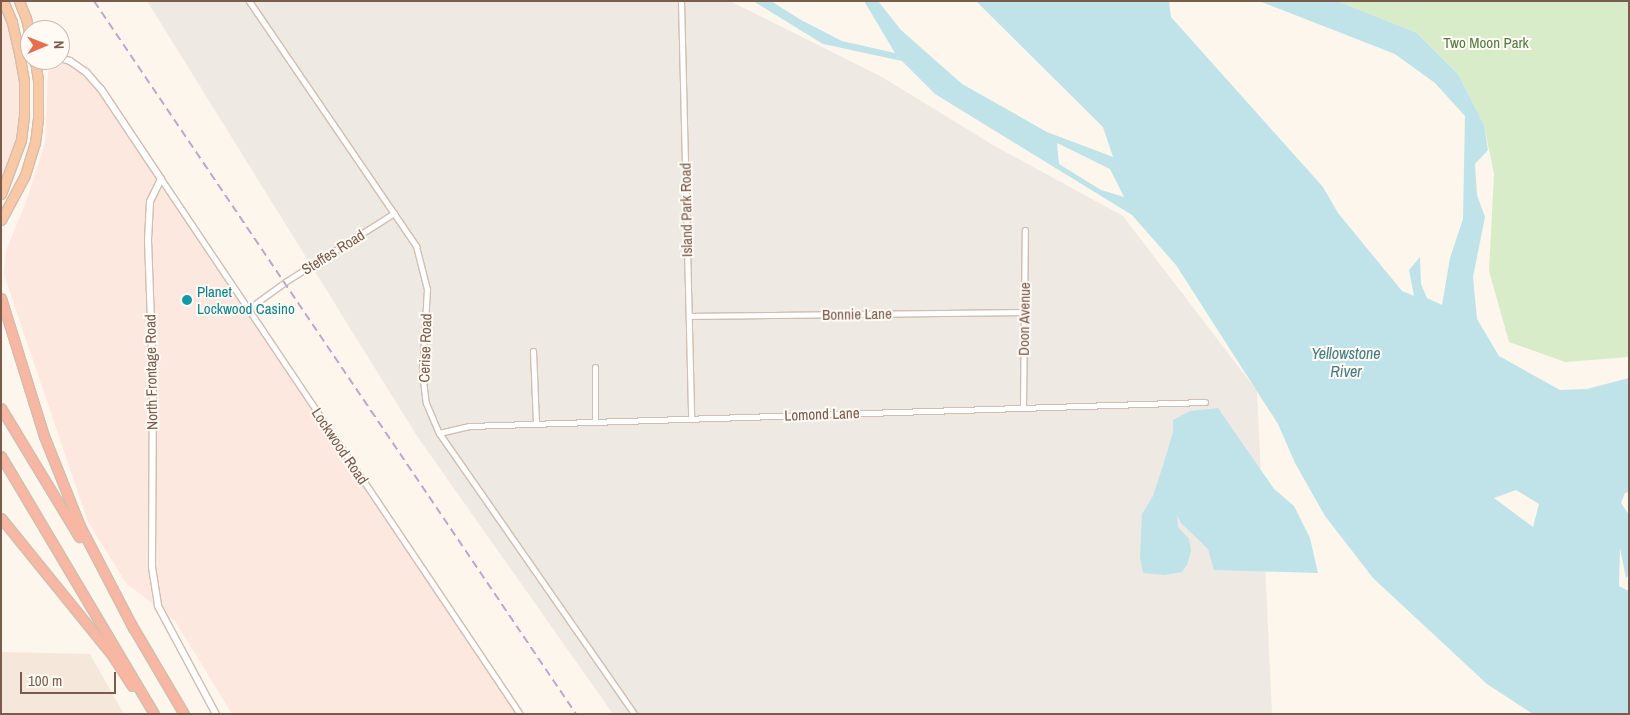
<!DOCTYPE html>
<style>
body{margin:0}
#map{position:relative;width:1630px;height:715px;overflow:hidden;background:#fdf6ec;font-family:"Archivo Narrow",sans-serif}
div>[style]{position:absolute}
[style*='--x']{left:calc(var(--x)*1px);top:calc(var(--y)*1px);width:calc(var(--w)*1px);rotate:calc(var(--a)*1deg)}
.residential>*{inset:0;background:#f5e8da}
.commercial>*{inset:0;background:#fde8e0}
.industrial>*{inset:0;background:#efe9e4}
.green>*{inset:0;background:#d8ecc9}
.water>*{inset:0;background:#bfe3e8}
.roads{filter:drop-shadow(1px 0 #d1beb0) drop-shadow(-1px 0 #d1beb0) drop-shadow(0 1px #d1beb0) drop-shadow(0 -1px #d1beb0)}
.minor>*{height:5px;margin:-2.5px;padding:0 2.5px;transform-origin:2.5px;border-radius:2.5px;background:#fff}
.tertiary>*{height:6px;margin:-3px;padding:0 3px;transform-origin:3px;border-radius:3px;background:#fff}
.trunk>*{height:9px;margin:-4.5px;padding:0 4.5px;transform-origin:4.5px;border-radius:4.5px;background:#f9c8a4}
.motorway>*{height:9px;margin:-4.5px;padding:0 4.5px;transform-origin:4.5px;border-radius:4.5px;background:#f7b7a3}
.rail>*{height:2px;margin-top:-1px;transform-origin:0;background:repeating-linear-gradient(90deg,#b9a8c9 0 8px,transparent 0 13px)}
.dots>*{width:14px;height:14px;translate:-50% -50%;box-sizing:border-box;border:2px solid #fffaf3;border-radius:50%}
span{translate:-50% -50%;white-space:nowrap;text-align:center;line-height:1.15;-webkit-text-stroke:4px #fffaf3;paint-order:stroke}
.park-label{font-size:15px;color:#537a41}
.street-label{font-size:15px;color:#7a5c4d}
.culture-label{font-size:15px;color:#0d838f}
.left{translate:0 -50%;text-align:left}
.water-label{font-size:16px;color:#437c86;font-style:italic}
.frame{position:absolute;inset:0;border:2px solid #7a5c4d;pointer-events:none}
.north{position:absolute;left:20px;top:20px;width:50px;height:50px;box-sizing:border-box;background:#fffaf3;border:1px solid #cabbb1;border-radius:50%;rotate:89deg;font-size:14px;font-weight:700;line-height:20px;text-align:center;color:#7a5c4d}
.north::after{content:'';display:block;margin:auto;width:18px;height:22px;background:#e76f51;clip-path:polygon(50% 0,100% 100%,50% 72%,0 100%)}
.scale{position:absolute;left:20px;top:672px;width:96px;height:22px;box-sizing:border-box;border:2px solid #7a5c4d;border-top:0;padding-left:6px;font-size:15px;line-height:18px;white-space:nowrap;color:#7a5c4d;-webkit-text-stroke:4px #fffaf3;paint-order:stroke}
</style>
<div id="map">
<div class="residential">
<i style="clip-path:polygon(1px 652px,90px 654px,124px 714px,1px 714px)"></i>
</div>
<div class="commercial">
<i style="clip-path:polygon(1px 2px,12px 22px,24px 112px,1px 194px)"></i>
<i style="clip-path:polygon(60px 58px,86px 72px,522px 714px,232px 714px,175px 621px,126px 583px,88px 522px,4px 275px,6px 250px,26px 202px,45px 143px,48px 74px,51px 60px,60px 60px)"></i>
</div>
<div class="industrial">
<i style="clip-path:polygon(147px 1px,730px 1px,882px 77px,993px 145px,1123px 216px,1257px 391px,1272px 714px,613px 714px,417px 436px)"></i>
</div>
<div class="green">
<i style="clip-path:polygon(1337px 1px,1629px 1px,1629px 357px,1565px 362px,1509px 342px,1489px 271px,1494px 174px,1484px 125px,1458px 74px,1417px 33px)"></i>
</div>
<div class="water">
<i style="clip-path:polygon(evenodd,753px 1px,771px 1px,801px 20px,842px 41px,895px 53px,864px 1px,878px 1px,901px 30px,962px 84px,1047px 132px,1113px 157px,1103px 127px,976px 1px,1169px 1px,1171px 17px,1323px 187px,1338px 213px,1402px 291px,1414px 296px,1409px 270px,1420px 257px,1421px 284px,1427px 298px,1442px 305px,1450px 258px,1463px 219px,1465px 116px,1435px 83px,1395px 54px,1259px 1px,1337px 1px,1417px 33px,1458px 74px,1484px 125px,1488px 150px,1475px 164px,1477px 195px,1485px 217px,1473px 277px,1477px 319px,1499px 356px,1560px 390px,1587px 389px,1629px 378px,1629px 492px,1625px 493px,1621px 503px,1629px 515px,1629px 575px,1626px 578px,1620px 548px,1619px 586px,1629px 591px,1629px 714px,1533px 714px,1487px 684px,1373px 578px,1325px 516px,1295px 463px,1278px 424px,1176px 265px,1132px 215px,935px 94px,902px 61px,823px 44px,753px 1px,1057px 143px,1110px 169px,1124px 197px,1101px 190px,1059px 164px,1057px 143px,753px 1px,1516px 490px,1539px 504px,1533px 527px,1494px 498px,1516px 490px)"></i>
<i style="clip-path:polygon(1218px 408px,1274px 489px,1294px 506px,1310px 538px,1318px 573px,1214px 570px,1208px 549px,1181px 523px,1177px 515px,1178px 527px,1189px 539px,1191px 551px,1187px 565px,1182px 572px,1164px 575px,1143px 573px,1140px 558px,1142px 514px,1153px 496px,1165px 459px,1173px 432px,1173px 420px,1190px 411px)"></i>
</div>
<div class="roads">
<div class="minor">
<i style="--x:249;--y:1;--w:297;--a:55.7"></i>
<i style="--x:416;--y:246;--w:44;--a:75.7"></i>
<i style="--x:427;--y:289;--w:83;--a:93.4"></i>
<i style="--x:422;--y:372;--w:31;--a:83"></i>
<i style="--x:426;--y:403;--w:33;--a:67"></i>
<i style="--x:439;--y:433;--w:342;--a:55.2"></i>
<i style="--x:681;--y:1;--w:418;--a:88.6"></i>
<i style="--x:161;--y:179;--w:644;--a:56.14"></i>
<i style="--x:248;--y:309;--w:46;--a:-36.1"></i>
<i style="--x:285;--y:282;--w:129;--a:-32.3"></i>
<i style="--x:689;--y:316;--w:335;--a:-0.7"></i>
<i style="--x:533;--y:351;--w:73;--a:87.6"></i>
<i style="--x:1023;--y:408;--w:178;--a:-89.4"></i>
<i style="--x:595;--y:422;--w:55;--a:-90"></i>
<i style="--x:439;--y:433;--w:31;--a:-13"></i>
<i style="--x:469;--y:426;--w:736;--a:-1.87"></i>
</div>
<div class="tertiary">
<i style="--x:19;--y:53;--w:11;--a:5"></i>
<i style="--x:60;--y:58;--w:10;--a:17"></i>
<i style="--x:70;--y:61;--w:19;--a:35"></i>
<i style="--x:86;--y:72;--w:23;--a:49"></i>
<i style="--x:101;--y:89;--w:108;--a:56.3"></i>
<i style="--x:161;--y:179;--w:25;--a:116"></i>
<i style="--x:150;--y:202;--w:38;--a:93"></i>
<i style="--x:148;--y:240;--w:135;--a:87.9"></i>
<i style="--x:153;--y:375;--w:192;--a:90.3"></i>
<i style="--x:152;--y:567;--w:39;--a:81"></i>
<i style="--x:158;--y:606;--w:123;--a:61.8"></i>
</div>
<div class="trunk">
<i style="--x:19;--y:1;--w:18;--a:68"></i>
<i style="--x:26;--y:18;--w:19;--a:78"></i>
<i style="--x:1;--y:194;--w:58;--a:-69.7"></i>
<i style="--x:21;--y:140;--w:24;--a:-83"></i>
<i style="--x:24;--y:116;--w:35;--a:-90"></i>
<i style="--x:24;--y:81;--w:28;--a:-100"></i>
<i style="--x:19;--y:53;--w:32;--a:-103"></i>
<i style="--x:12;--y:22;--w:23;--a:-113"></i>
<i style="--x:1;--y:220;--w:51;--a:-61.9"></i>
<i style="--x:25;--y:175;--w:34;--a:-73"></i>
<i style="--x:35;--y:143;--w:26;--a:-83"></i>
<i style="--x:38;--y:117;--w:37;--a:-90"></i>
<i style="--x:38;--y:80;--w:20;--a:-99"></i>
</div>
<div class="motorway">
<i style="--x:1;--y:298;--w:145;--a:72.7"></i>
<i style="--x:44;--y:436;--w:97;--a:68.2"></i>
<i style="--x:80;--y:526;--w:115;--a:62.5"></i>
<i style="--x:1;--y:408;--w:151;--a:58.8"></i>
<i style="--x:1;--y:456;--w:300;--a:59.3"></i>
<i style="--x:1;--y:518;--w:176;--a:51"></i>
<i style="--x:112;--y:655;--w:37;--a:57"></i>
<i style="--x:131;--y:624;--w:104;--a:59.5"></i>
</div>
</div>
<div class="rail">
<i style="--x:94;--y:1;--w:861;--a:55.94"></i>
</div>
<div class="dots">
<i style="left:187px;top:300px;background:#0f9aa8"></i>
</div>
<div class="park-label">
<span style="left:1486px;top:43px">Two Moon Park</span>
</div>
<div class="street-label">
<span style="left:686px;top:210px;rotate:-91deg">Island Park Road</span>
<span style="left:333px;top:252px;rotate:-32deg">Steffes Road</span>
<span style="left:857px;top:314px;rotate:-1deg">Bonnie Lane</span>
<span style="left:1024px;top:319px;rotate:-89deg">Doon Avenue</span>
<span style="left:425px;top:348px;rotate:-88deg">Cerise Road</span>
<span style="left:151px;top:372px;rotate:-91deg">North Frontage Road</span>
<span style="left:822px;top:414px;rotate:-2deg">Lomond Lane</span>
<span style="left:340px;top:446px;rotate:56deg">Lockwood Road</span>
</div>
<div class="culture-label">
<span class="left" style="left:197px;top:300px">Planet<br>Lockwood Casino</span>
</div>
<div class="water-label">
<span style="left:1346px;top:362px">Yellowstone<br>River</span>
</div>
<div class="frame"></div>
<div class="north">N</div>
<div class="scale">100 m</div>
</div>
